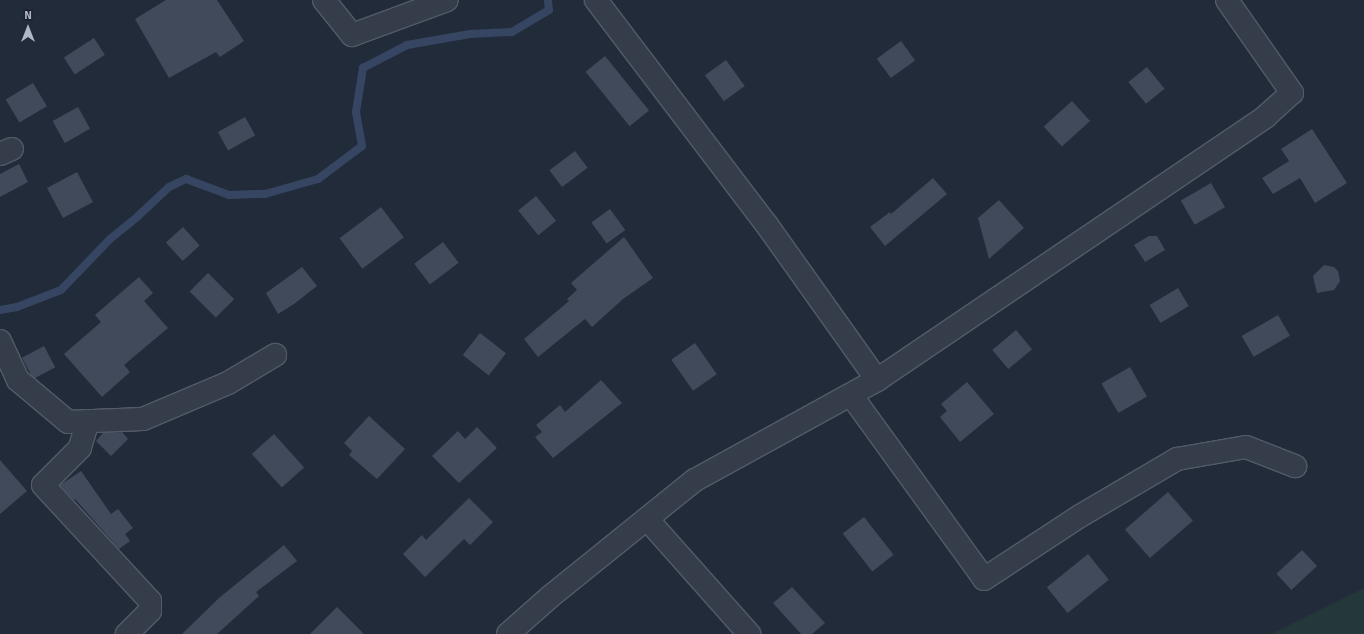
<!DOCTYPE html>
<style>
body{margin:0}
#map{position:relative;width:1364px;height:634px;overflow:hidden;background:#222b39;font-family:Signika,sans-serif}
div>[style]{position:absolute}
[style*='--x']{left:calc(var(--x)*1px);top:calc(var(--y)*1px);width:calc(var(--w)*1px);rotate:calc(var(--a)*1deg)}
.green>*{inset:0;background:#24373a}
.stream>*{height:8px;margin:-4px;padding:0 4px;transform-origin:4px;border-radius:4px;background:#364561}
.building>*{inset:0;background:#414a5b;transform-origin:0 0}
.roads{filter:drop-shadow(1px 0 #535a68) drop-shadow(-1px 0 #535a68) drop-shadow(0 1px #535a68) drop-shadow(0 -1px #535a68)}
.street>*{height:22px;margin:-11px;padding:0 11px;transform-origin:11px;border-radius:11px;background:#353d4a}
span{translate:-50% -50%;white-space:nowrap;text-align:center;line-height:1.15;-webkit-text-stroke:3px #1b222e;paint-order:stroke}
.north{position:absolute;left:8px;top:8px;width:40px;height:40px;-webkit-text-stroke:3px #1b222e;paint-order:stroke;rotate:0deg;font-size:11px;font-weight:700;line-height:16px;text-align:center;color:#b0b7c6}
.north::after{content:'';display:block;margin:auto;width:14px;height:18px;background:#b0b7c6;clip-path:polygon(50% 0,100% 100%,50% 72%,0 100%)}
</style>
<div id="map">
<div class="green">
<i style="clip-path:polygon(1364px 588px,1364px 634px,1271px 634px)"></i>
</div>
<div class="stream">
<i style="--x:0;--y:310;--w:17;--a:-10"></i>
<i style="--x:17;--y:307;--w:47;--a:-21.1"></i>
<i style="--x:61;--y:290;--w:71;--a:-46.1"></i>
<i style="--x:110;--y:239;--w:36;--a:-39"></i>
<i style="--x:138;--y:216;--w:42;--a:-43.1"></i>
<i style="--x:169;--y:187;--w:19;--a:-25"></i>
<i style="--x:186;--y:179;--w:46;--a:20.4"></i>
<i style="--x:229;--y:195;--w:36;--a:-2"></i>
<i style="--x:265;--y:194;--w:55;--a:-15.8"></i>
<i style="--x:318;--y:179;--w:55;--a:-36.9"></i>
<i style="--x:362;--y:146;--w:35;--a:-100"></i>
<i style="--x:356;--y:112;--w:45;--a:-81"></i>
<i style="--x:363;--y:68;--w:50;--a:-27.6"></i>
<i style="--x:407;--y:45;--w:64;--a:-9.9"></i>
<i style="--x:470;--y:34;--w:42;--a:-2.7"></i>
<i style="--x:512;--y:32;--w:43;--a:-30.7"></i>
<i style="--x:549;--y:10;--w:10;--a:-96"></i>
</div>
<div class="building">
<i style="clip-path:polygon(166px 0,217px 0,244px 41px,220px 57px,216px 52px,169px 78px,135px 19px)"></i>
<i style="left:94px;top:38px;width:20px;height:36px;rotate:57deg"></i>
<i style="left:901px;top:41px;width:24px;height:30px;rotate:54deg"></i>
<i style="left:605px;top:56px;width:70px;height:25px;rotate:51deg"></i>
<i style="left:726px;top:60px;width:32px;height:26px;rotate:54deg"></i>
<i style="left:1147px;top:67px;width:28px;height:24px;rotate:51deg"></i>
<i style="left:33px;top:83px;width:27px;height:32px;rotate:59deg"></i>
<i style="left:1072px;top:101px;width:27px;height:38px;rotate:48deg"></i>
<i style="left:78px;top:107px;width:25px;height:29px;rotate:61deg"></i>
<i style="left:245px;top:117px;width:21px;height:31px;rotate:61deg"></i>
<i style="clip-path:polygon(1312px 129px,1347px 183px,1315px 203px,1300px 178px,1273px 194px,1262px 178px,1289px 161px,1281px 149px)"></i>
<i style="left:575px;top:151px;width:21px;height:32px;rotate:53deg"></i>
<i style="clip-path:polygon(19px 164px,28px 182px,0 197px,0 174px)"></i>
<i style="left:77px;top:172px;width:34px;height:34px;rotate:62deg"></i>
<i style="clip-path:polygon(933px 178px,947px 194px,885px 246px,870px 227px,890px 212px,891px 214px)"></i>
<i style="left:1211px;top:183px;width:28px;height:35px;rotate:60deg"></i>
<i style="left:536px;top:196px;width:32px;height:23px;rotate:51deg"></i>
<i style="clip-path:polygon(999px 200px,1024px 228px,989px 259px,978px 218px)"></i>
<i style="left:381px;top:207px;width:38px;height:52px;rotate:53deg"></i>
<i style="left:610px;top:209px;width:26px;height:23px;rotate:54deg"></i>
<i style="left:183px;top:227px;width:25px;height:23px;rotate:48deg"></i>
<i style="clip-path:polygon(1149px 236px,1157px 236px,1165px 250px,1145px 262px,1134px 245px)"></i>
<i style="clip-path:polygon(624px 237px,653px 278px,623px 299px,592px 327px,585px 319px,538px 357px,524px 339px,569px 301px,567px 299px,577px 290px,571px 283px)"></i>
<i style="left:443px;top:242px;width:26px;height:36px;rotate:53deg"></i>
<i style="clip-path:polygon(1324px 265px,1334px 267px,1338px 271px,1340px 281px,1334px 290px,1317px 293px,1313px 276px)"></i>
<i style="clip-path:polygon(302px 267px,317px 286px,294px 304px,278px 314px,266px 293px)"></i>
<i style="left:208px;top:273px;width:37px;height:26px;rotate:45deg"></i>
<i style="clip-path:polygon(139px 277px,153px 293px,144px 301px,168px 328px,124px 365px,130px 372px,102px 397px,64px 354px,101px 322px,95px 315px)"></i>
<i style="left:1178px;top:288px;width:21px;height:33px;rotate:59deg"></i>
<i style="left:1278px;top:315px;width:24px;height:42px;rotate:60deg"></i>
<i style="left:1016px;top:330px;width:25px;height:31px;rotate:50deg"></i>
<i style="left:480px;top:333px;width:33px;height:28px;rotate:38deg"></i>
<i style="left:695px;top:343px;width:38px;height:29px;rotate:55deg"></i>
<i style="left:44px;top:346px;width:24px;height:25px;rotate:62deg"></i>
<i style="left:1130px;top:367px;width:34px;height:33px;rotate:60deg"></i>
<i style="clip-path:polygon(601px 380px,622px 403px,553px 458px,535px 437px,542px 432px,536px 425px,560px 405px,565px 412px)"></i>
<i style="clip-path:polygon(967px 382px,994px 414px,960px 442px,940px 417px,947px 411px,941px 404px)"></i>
<i style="clip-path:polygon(369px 416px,405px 449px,377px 479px,349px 455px,352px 451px,344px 443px)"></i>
<i style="clip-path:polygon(477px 427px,497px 448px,459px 483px,432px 456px,458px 431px,465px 439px)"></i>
<i style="clip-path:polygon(122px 432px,128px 439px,111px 456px,96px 441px,103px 433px)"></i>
<i style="left:274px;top:434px;width:45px;height:30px;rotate:48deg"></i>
<i style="clip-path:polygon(0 460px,27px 491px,0 514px)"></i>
<i style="clip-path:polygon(81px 471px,111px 514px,118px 509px,133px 528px,125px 534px,130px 541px,119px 549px,75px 499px,74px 500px,60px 485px)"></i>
<i style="left:1168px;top:492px;width:38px;height:57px;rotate:49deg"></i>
<i style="clip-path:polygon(469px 498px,493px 522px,470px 545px,464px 539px,425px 577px,403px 554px,422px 535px,426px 540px)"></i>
<i style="left:864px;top:517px;width:48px;height:27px;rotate:52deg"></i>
<i style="clip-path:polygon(284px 545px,297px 561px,256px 592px,259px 596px,217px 634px,182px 634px,219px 598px)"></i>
<i style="left:1302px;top:550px;width:22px;height:35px;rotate:47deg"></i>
<i style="left:1088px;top:554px;width:33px;height:53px;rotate:51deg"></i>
<i style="clip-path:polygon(792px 587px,825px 623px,812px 634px,801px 634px,773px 603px)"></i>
<i style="clip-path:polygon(337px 607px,364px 634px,310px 634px)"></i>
</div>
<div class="roads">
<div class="street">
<i style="--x:324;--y:0;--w:45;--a:51.3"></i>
<i style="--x:352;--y:35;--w:101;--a:-20.2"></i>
<i style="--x:596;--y:0;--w:283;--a:52.8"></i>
<i style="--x:767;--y:225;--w:190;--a:54.6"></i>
<i style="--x:0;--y:154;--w:13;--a:-23"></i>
<i style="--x:0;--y:341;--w:43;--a:65.2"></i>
<i style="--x:18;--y:380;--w:65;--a:40"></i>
<i style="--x:68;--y:422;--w:75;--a:-2.3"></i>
<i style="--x:143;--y:419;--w:92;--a:-23"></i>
<i style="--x:228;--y:383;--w:55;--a:-30.8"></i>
<i style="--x:851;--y:395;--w:227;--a:54.1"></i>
<i style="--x:984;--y:579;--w:115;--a:-33.3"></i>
<i style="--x:1080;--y:516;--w:113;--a:-30.4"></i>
<i style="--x:1177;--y:459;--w:70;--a:-9.9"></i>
<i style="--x:1246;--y:447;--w:53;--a:21.2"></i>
<i style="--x:88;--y:421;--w:28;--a:107"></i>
<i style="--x:80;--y:448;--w:52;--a:135"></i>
<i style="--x:43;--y:485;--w:158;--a:47.3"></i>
<i style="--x:150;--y:601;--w:10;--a:90"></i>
<i style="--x:150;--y:611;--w:33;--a:135"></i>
<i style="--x:647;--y:519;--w:154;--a:48.4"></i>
<i style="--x:508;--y:634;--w:57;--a:-41.5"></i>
<i style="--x:551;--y:596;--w:185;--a:-38.9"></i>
<i style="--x:695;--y:480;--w:208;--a:-28.8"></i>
<i style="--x:877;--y:380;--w:469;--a:-34.1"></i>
<i style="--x:1265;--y:117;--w:36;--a:-42"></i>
<i style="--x:1292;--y:93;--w:113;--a:-125"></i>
</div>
</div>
<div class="north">N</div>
</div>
